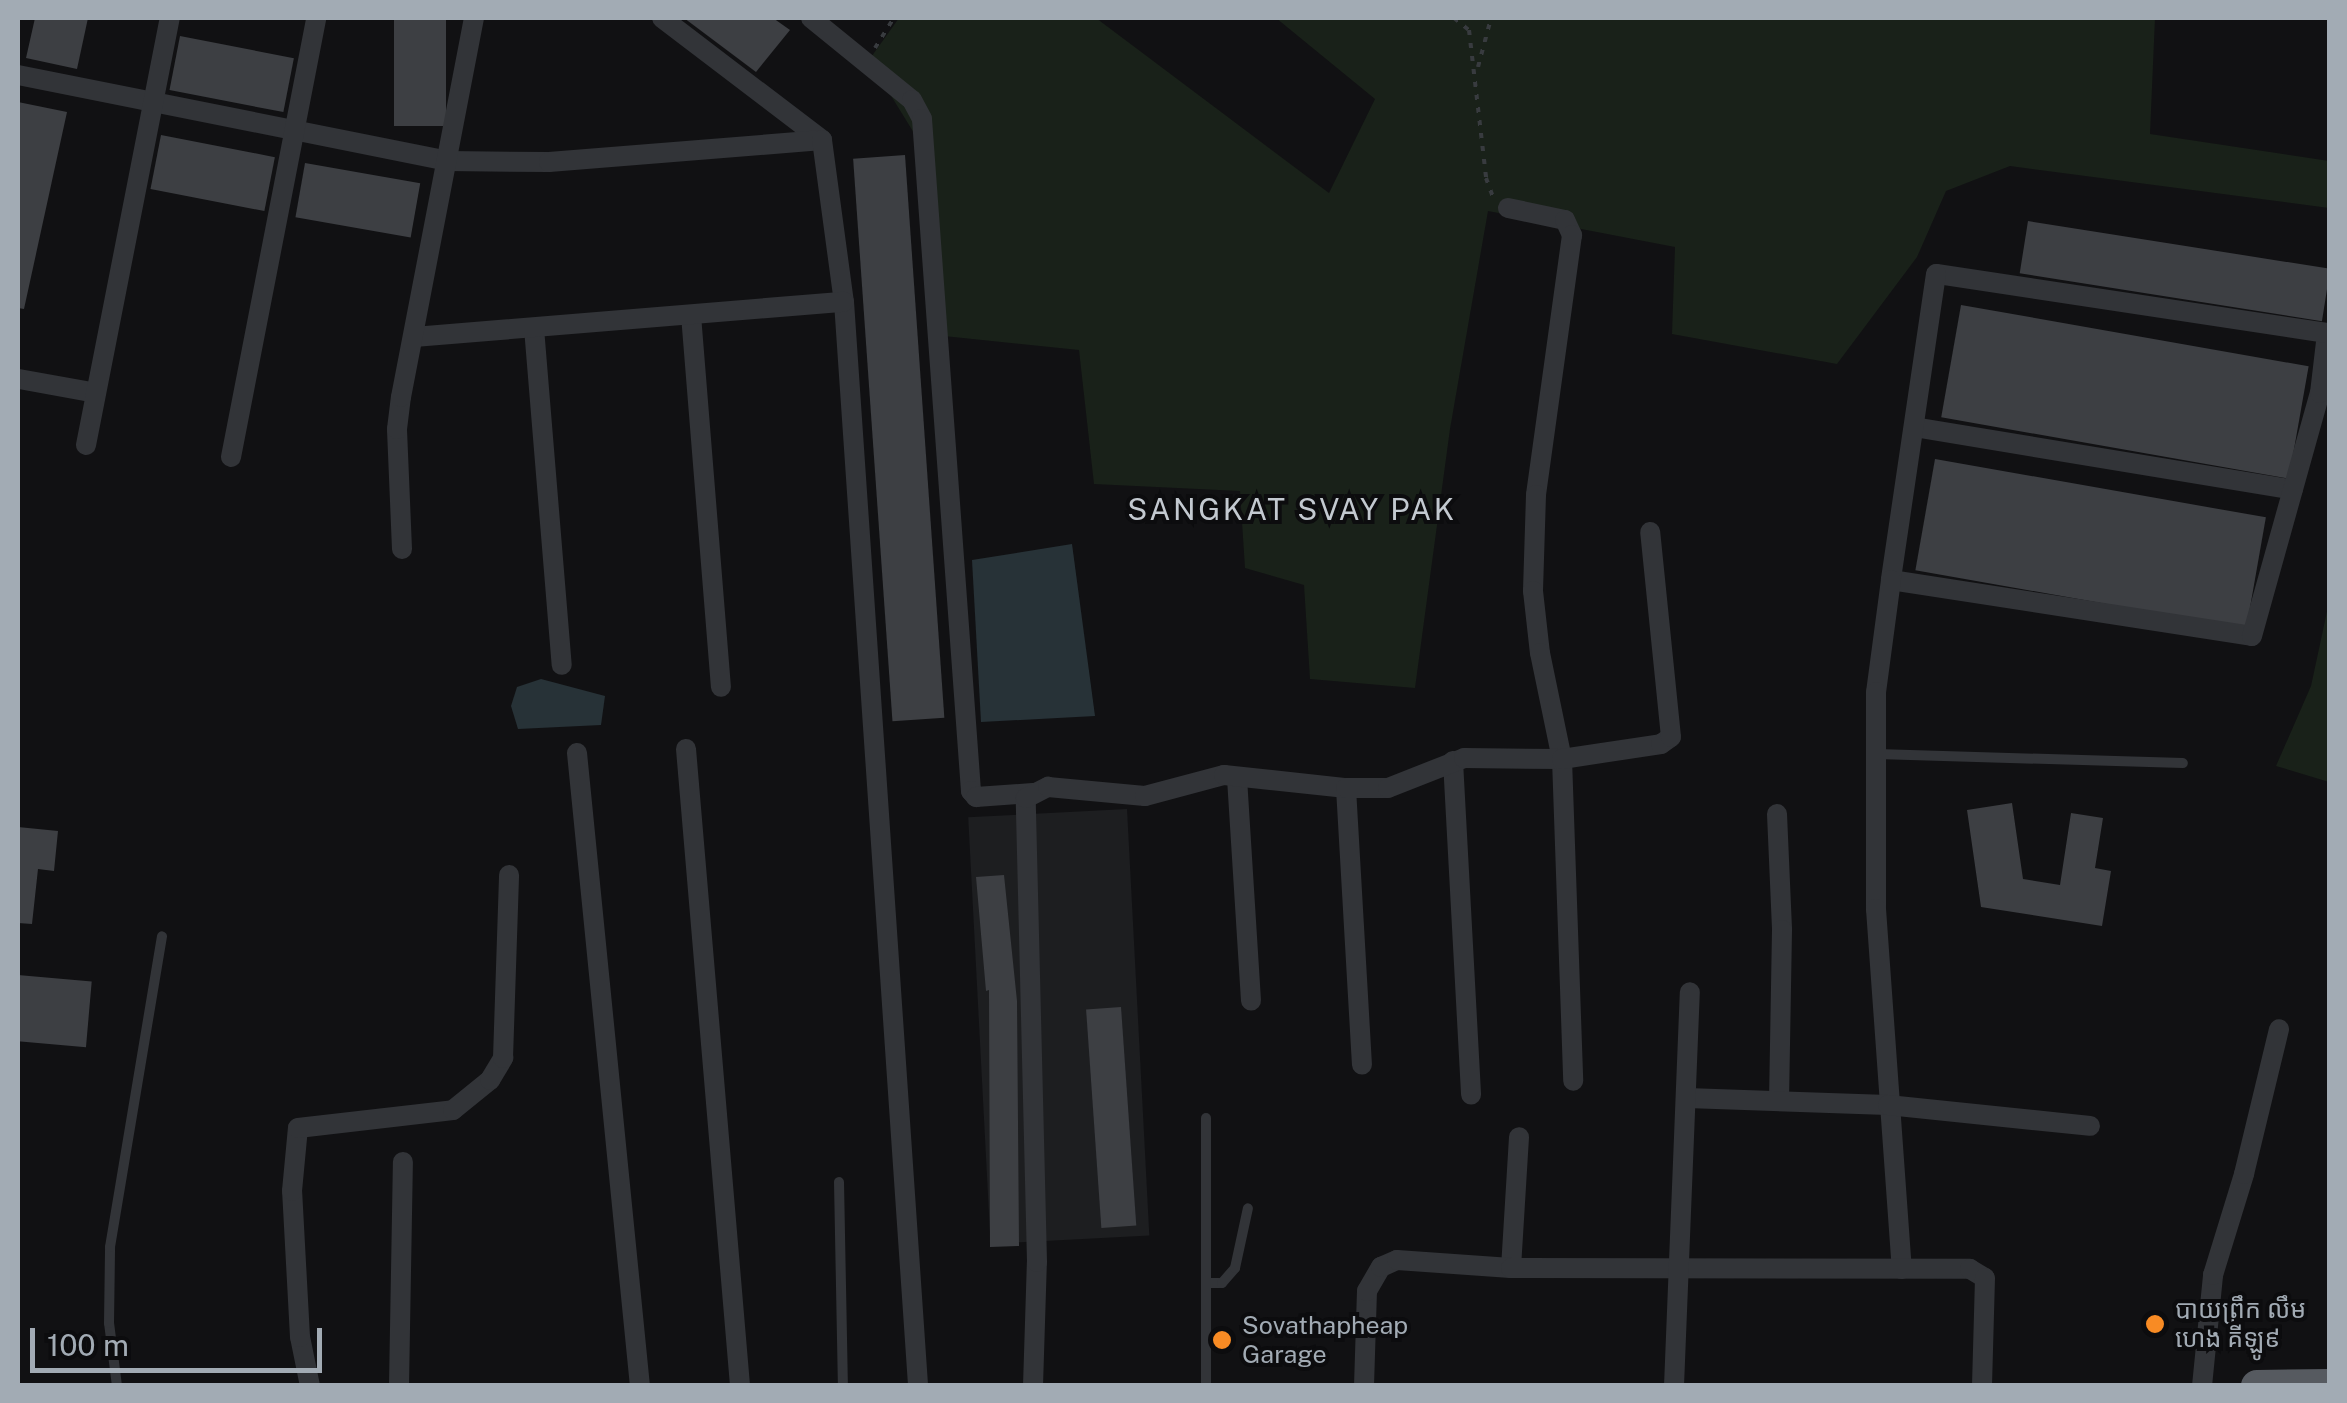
<!DOCTYPE html>
<meta charset="utf-8">
<style>
body{margin:0}
#map{position:relative;width:2347px;height:1403px;overflow:hidden;background:#111113;font-family:"Public Sans","Noto Sans Khmer",sans-serif}
div>[style]{position:absolute}
[style*='--x']{left:calc(var(--x)*1px);top:calc(var(--y)*1px);width:calc(var(--w)*1px);rotate:calc(var(--a)*1deg)}
.built>*{inset:0;background:#1d1e20;transform-origin:0 0}
.green>*{inset:0;background:#192119}
.water>*{inset:0;background:#273237}
.building>*{inset:0;background:#3d3f43;transform-origin:0 0}
.path>*{height:4px;margin-top:-2px;transform-origin:0;background:repeating-linear-gradient(90deg,#383b3f 0 5px,transparent 0 13px)}
.service>*{height:10px;margin:-5px;padding:0 5px;transform-origin:5px;border-radius:5px;background:#323438}
.minor>*{height:20px;margin:-10px;padding:0 10px;transform-origin:10px;border-radius:10px;background:#323438}
.trunk>*{height:32px;margin:-16px;padding:0 16px;transform-origin:16px;border-radius:16px;background:#565a60}
.dots>*{width:28px;height:28px;translate:-50% -50%;box-sizing:border-box;border:5px solid #0c0c0e;border-radius:50%}
span{translate:-50% -50%;white-space:nowrap;text-align:center;line-height:1.15;-webkit-text-stroke:8px #0c0c0e;paint-order:stroke}
.poi-label{font-size:25px;color:#a2abb4}
.left{translate:0 -50%;text-align:left}
.quarter-label{font-size:30px;color:#c3c9d0;letter-spacing:2.5px}
.frame{position:absolute;inset:0;border:20px solid #a2abb4;pointer-events:none}
.scale{position:absolute;left:30px;top:1328px;width:292px;height:45px;box-sizing:border-box;border:5px solid #a2abb4;border-top:0;padding-left:12px;font-size:30px;line-height:35px;white-space:nowrap;color:#a2abb4;-webkit-text-stroke:8px #0c0c0e;paint-order:stroke}
</style>
<div id="map">
<div class="built">
<i style="left:1127px;top:809px;width:427px;height:159px;rotate:87deg"></i>
</div>
<div class="green">
<i style="clip-path:polygon(899px 18px,1096px 18px,1329px 193px,1375px 99px,1276px 18px,2155px 18px,2150px 134px,2329px 161px,2329px 208px,2010px 166px,1946px 191px,1917px 257px,1837px 364px,1672px 334px,1675px 247px,1488px 211px,1450px 429px,1415px 688px,1310px 679px,1304px 585px,1245px 568px,1240px 491px,1094px 484px,1079px 350px,944px 336px,930px 159px,869px 60px)"></i>
<i style="clip-path:polygon(2329px 602px,2329px 782px,2276px 766px,2311px 686px)"></i>
</div>
<div class="water">
<i style="clip-path:polygon(1072px 544px,1095px 716px,981px 722px,972px 560px)"></i>
<i style="clip-path:polygon(541px 679px,605px 696px,601px 725px,518px 729px,511px 706px,517px 687px)"></i>
</div>
<div class="building">
<i style="clip-path:polygon(35px 18px,88px 18px,77px 69px,26px 58px)"></i>
<i style="left:394px;top:18px;width:52px;height:108px"></i>
<i style="clip-path:polygon(684px 18px,773px 18px,790px 30px,756px 72px)"></i>
<i style="left:180px;top:36px;width:116px;height:55px;rotate:11deg"></i>
<i style="clip-path:polygon(18px 102px,67px 112px,24px 309px,18px 308px)"></i>
<i style="left:161px;top:135px;width:116px;height:55px;rotate:11deg"></i>
<i style="left:905px;top:155px;width:564px;height:52px;rotate:86deg"></i>
<i style="left:305px;top:163px;width:117px;height:55px;rotate:10deg"></i>
<i style="left:2028px;top:221px;width:306px;height:53px;rotate:9deg"></i>
<i style="left:1961px;top:305px;width:353px;height:114px;rotate:10deg"></i>
<i style="left:1935px;top:459px;width:336px;height:113px;rotate:10deg"></i>
<i style="clip-path:polygon(2012px 803px,2023px 879px,2060px 885px,2071px 813px,2103px 818px,2095px 868px,2111px 871px,2102px 926px,1981px 907px,1967px 810px)"></i>
<i style="clip-path:polygon(18px 827px,58px 831px,54px 871px,38px 869px,32px 924px,18px 923px)"></i>
<i style="clip-path:polygon(1004px 875px,1017px 1001px,1019px 1246px,990px 1247px,989px 990px,986px 991px,976px 877px)"></i>
<i style="left:18px;top:975px;width:74px;height:66px;rotate:5deg"></i>
<i style="left:1121px;top:1007px;width:219px;height:35px;rotate:86deg"></i>
</div>
<div class="path">
<i style="--x:1454;--y:18;--w:19;--a:39"></i>
<i style="--x:1469;--y:30;--w:149;--a:83.4"></i>
<i style="--x:1486;--y:178;--w:20;--a:70"></i>
<i style="--x:875;--y:48;--w:36;--a:-58"></i>
<i style="--x:1478;--y:67;--w:51;--a:-75.1"></i>
</div>
<div class="service">
<i style="--x:1877;--y:754;--w:306;--a:1.7"></i>
<i style="--x:839;--y:1182;--w:204;--a:88.9"></i>
<i style="--x:1208;--y:1283;--w:14;--a:0"></i>
<i style="--x:1222;--y:1283;--w:20;--a:-49"></i>
<i style="--x:1235;--y:1268;--w:61;--a:-77.8"></i>
<i style="--x:117;--y:1386;--w:64;--a:-97.2"></i>
<i style="--x:109;--y:1323;--w:76;--a:-89.2"></i>
<i style="--x:110;--y:1247;--w:315;--a:-80.5"></i>
<i style="--x:1206;--y:1386;--w:268;--a:-90"></i>
</div>
<div class="minor">
<i style="--x:662;--y:18;--w:201;--a:37.3"></i>
<i style="--x:811;--y:18;--w:130;--a:39.1"></i>
<i style="--x:912;--y:100;--w:21;--a:62"></i>
<i style="--x:922;--y:119;--w:674;--a:85.83"></i>
<i style="--x:971;--y:791;--w:8;--a:50"></i>
<i style="--x:976;--y:797;--w:57;--a:-4"></i>
<i style="--x:18;--y:75;--w:438;--a:11.3"></i>
<i style="--x:447;--y:161;--w:102;--a:0.6"></i>
<i style="--x:549;--y:162;--w:274;--a:-4.6"></i>
<i style="--x:822;--y:140;--w:163;--a:82.3"></i>
<i style="--x:844;--y:302;--w:1087;--a:86.09"></i>
<i style="--x:1508;--y:208;--w:58;--a:11.9"></i>
<i style="--x:1565;--y:220;--w:17;--a:65"></i>
<i style="--x:1572;--y:235;--w:262;--a:97.9"></i>
<i style="--x:1536;--y:495;--w:96;--a:91.8"></i>
<i style="--x:1533;--y:591;--w:62;--a:83.6"></i>
<i style="--x:1540;--y:653;--w:108;--a:78.3"></i>
<i style="--x:1562;--y:759;--w:322;--a:88"></i>
<i style="--x:691;--y:315;--w:373;--a:85.4"></i>
<i style="--x:534;--y:328;--w:338;--a:85.3"></i>
<i style="--x:414;--y:337;--w:431;--a:-4.7"></i>
<i style="--x:19;--y:379;--w:78;--a:10.3"></i>
<i style="--x:1914;--y:427;--w:384;--a:9.4"></i>
<i style="--x:86;--y:445;--w:435;--a:-78.9"></i>
<i style="--x:231;--y:457;--w:447;--a:-79"></i>
<i style="--x:402;--y:549;--w:120;--a:-92.4"></i>
<i style="--x:397;--y:429;--w:32;--a:-83"></i>
<i style="--x:401;--y:397;--w:386;--a:-79.1"></i>
<i style="--x:1891;--y:580;--w:365;--a:8.8"></i>
<i style="--x:2252;--y:636;--w:252;--a:-74.4"></i>
<i style="--x:2320;--y:393;--w:60;--a:-83.3"></i>
<i style="--x:2327;--y:333;--w:395;--a:-171.4"></i>
<i style="--x:1936;--y:274;--w:309;--a:98.4"></i>
<i style="--x:1891;--y:580;--w:113;--a:97.6"></i>
<i style="--x:1876;--y:692;--w:217;--a:90"></i>
<i style="--x:1876;--y:909;--w:361;--a:85.9"></i>
<i style="--x:686;--y:749;--w:639;--a:85.15"></i>
<i style="--x:577;--y:753;--w:636;--a:84.32"></i>
<i style="--x:1453;--y:761;--w:334;--a:86.9"></i>
<i style="--x:1237;--y:778;--w:223;--a:86.4"></i>
<i style="--x:1346;--y:788;--w:277;--a:86.7"></i>
<i style="--x:1777;--y:814;--w:116;--a:87.5"></i>
<i style="--x:1782;--y:930;--w:168;--a:91"></i>
<i style="--x:1687;--y:1098;--w:201;--a:2"></i>
<i style="--x:1888;--y:1105;--w:203;--a:5.9"></i>
<i style="--x:1511;--y:1268;--w:131;--a:-86.5"></i>
<i style="--x:310;--y:1386;--w:50;--a:-101.5"></i>
<i style="--x:300;--y:1337;--w:146;--a:-93.1"></i>
<i style="--x:292;--y:1191;--w:63;--a:-84.6"></i>
<i style="--x:298;--y:1128;--w:156;--a:-6.6"></i>
<i style="--x:453;--y:1110;--w:48;--a:-39"></i>
<i style="--x:490;--y:1080;--w:26;--a:-59"></i>
<i style="--x:503;--y:1058;--w:183;--a:-88.1"></i>
<i style="--x:399;--y:1386;--w:224;--a:-89"></i>
<i style="--x:1033;--y:1386;--w:124;--a:-88.2"></i>
<i style="--x:1037;--y:1262;--w:464;--a:-91.4"></i>
<i style="--x:1026;--y:798;--w:25;--a:-27"></i>
<i style="--x:1048;--y:787;--w:97;--a:5.3"></i>
<i style="--x:1145;--y:796;--w:82;--a:-14.9"></i>
<i style="--x:1224;--y:775;--w:123;--a:6.1"></i>
<i style="--x:1346;--y:788;--w:42;--a:0"></i>
<i style="--x:1388;--y:788;--w:82;--a:-21.5"></i>
<i style="--x:1464;--y:758;--w:98;--a:0.6"></i>
<i style="--x:1562;--y:759;--w:100;--a:-8.6"></i>
<i style="--x:1661;--y:744;--w:12;--a:-35"></i>
<i style="--x:1671;--y:737;--w:206;--a:-95.8"></i>
<i style="--x:1364;--y:1386;--w:95;--a:-88.2"></i>
<i style="--x:1367;--y:1291;--w:28;--a:-60"></i>
<i style="--x:1381;--y:1267;--w:17;--a:-24"></i>
<i style="--x:1397;--y:1260;--w:114;--a:4"></i>
<i style="--x:1511;--y:1268;--w:459;--a:0.1"></i>
<i style="--x:1970;--y:1269;--w:17;--a:31"></i>
<i style="--x:1985;--y:1278;--w:108;--a:91.6"></i>
<i style="--x:1674;--y:1386;--w:394;--a:-87.7"></i>
<i style="--x:2202;--y:1386;--w:112;--a:-84.3"></i>
<i style="--x:2213;--y:1275;--w:106;--a:-72.9"></i>
<i style="--x:2244;--y:1174;--w:149;--a:-76.4"></i>
</div>
<div class="trunk">
<i style="--x:2257;--y:1386;--w:73;--a:-0.8"></i>
</div>
<div class="dots">
<i style="left:2155px;top:1324px;background:#f88b24"></i>
<i style="left:1222px;top:1340px;background:#f88b24"></i>
</div>
<div class="poi-label">
<span class="left" style="left:2175px;top:1324px">បាយព្រឹក លឹម<br>ហេង គីឡូ៩</span>
<span class="left" style="left:1242px;top:1340px">Sovathapheap<br>Garage</span>
</div>
<div class="quarter-label">
<span style="left:1292px;top:509px">SANGKAT SVAY PAK</span>
</div>
<div class="frame"></div>
<div class="scale">100 m</div>
</div>
